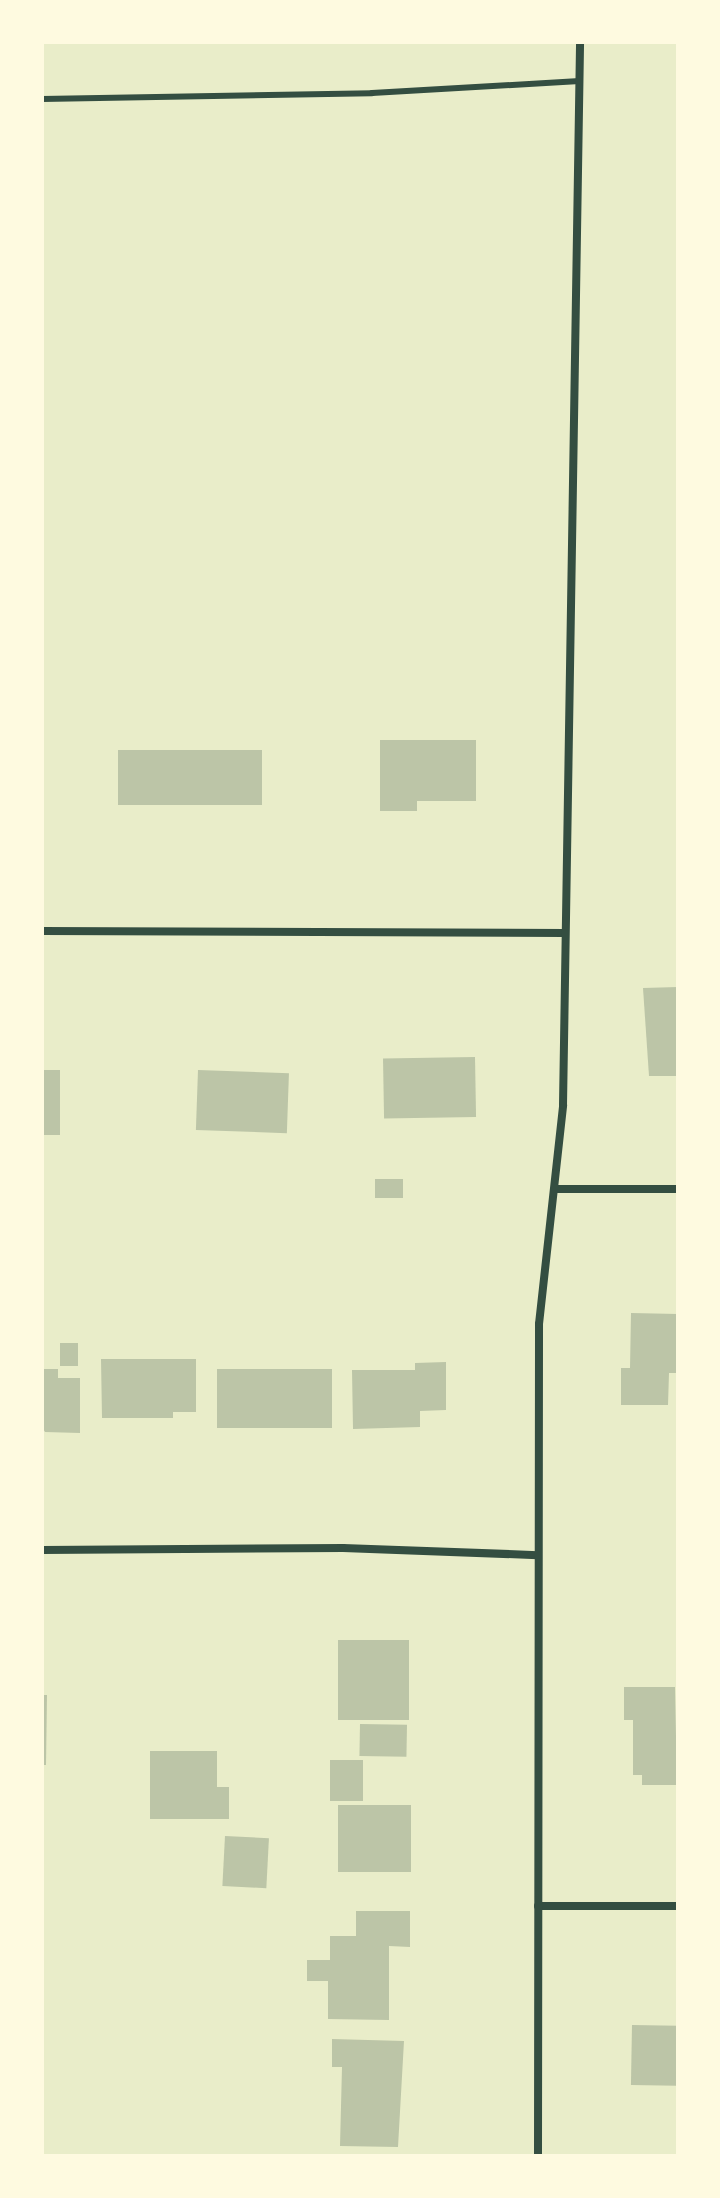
<!DOCTYPE html>
<style>
body{margin:0}
#map{position:relative;width:720px;height:2198px;overflow:hidden;background:#e9edc9;font-family:Literata,serif}
div>[style]{position:absolute}
[style*='--x']{left:calc(var(--x)*1px);top:calc(var(--y)*1px);width:calc(var(--w)*1px);rotate:calc(var(--a)*1deg)}
.building>*{inset:0;background:#bcc5a7;transform-origin:0 0}
.service>*{height:6px;margin:-3px;padding:0 3px;transform-origin:3px;border-radius:3px;background:#344e41}
.minor>*{height:8px;margin:-4px;padding:0 4px;transform-origin:4px;border-radius:4px;background:#344e41}
span{translate:-50% -50%;white-space:nowrap;text-align:center;line-height:1.15;-webkit-text-stroke:8px #fefae0;paint-order:stroke}
.frame{position:absolute;inset:0;border:44px solid #fefae0;pointer-events:none}
</style>
<div id="map">
<div class="building">
<i style="clip-path:polygon(380px 740px,476px 740px,476px 801px,417px 801px,417px 811px,380px 811px)"></i>
<i style="left:262px;top:750px;width:55px;height:144px;rotate:90deg"></i>
<i style="clip-path:polygon(678px 987px,678px 1076px,649px 1076px,643px 988px)"></i>
<i style="left:475px;top:1057px;width:60px;height:92px;rotate:89deg"></i>
<i style="left:42px;top:1070px;width:18px;height:65px"></i>
<i style="left:198px;top:1070px;width:91px;height:60px;rotate:2deg"></i>
<i style="left:375px;top:1179px;width:28px;height:19px"></i>
<i style="clip-path:polygon(631px 1313px,678px 1314px,678px 1373px,669px 1373px,668px 1405px,621px 1405px,621px 1368px,630px 1368px)"></i>
<i style="left:60px;top:1343px;width:18px;height:23px"></i>
<i style="clip-path:polygon(101px 1359px,196px 1359px,196px 1412px,173px 1412px,173px 1418px,102px 1418px)"></i>
<i style="clip-path:polygon(446px 1362px,446px 1410px,420px 1411px,420px 1427px,353px 1429px,352px 1370px,415px 1370px,415px 1363px)"></i>
<i style="clip-path:polygon(42px 1369px,58px 1369px,58px 1378px,80px 1378px,80px 1433px,45px 1432px,42px 1427px)"></i>
<i style="left:217px;top:1369px;width:115px;height:59px"></i>
<i style="left:338px;top:1640px;width:71px;height:80px"></i>
<i style="clip-path:polygon(624px 1687px,675px 1687px,677px 1785px,642px 1785px,642px 1775px,633px 1775px,633px 1720px,624px 1720px)"></i>
<i style="clip-path:polygon(42px 1695px,47px 1695px,46px 1765px,42px 1765px)"></i>
<i style="left:360px;top:1724px;width:47px;height:32px;rotate:1deg"></i>
<i style="clip-path:polygon(150px 1751px,217px 1751px,217px 1787px,229px 1787px,229px 1819px,150px 1819px)"></i>
<i style="left:330px;top:1760px;width:33px;height:41px"></i>
<i style="left:338px;top:1805px;width:73px;height:67px"></i>
<i style="left:225px;top:1836px;width:44px;height:50px;rotate:3deg"></i>
<i style="clip-path:polygon(356px 1911px,410px 1911px,410px 1947px,389px 1946px,389px 2020px,328px 2019px,328px 1981px,307px 1981px,307px 1960px,330px 1960px,330px 1936px,356px 1936px)"></i>
<i style="left:632px;top:2025px;width:46px;height:60px;rotate:1deg"></i>
<i style="clip-path:polygon(332px 2039px,404px 2041px,398px 2147px,340px 2146px,342px 2067px,332px 2067px)"></i>
</div>
<div class="service">
<i style="--x:42;--y:99;--w:330;--a:-1"></i>
<i style="--x:372;--y:93;--w:208;--a:-3.3"></i>
</div>
<div class="minor">
<i style="--x:42;--y:931;--w:523;--a:0.22"></i>
<i style="--x:556;--y:1189;--w:122;--a:0"></i>
<i style="--x:42;--y:1550;--w:301;--a:-0.4"></i>
<i style="--x:343;--y:1548;--w:195;--a:2.1"></i>
<i style="--x:538;--y:1906;--w:140;--a:0"></i>
<i style="--x:538;--y:2156;--w:832;--a:-89.93"></i>
<i style="--x:539;--y:1324;--w:220;--a:-83.7"></i>
<i style="--x:563;--y:1105;--w:1063;--a:-89.08"></i>
</div>
<div class="frame"></div>
</div>
